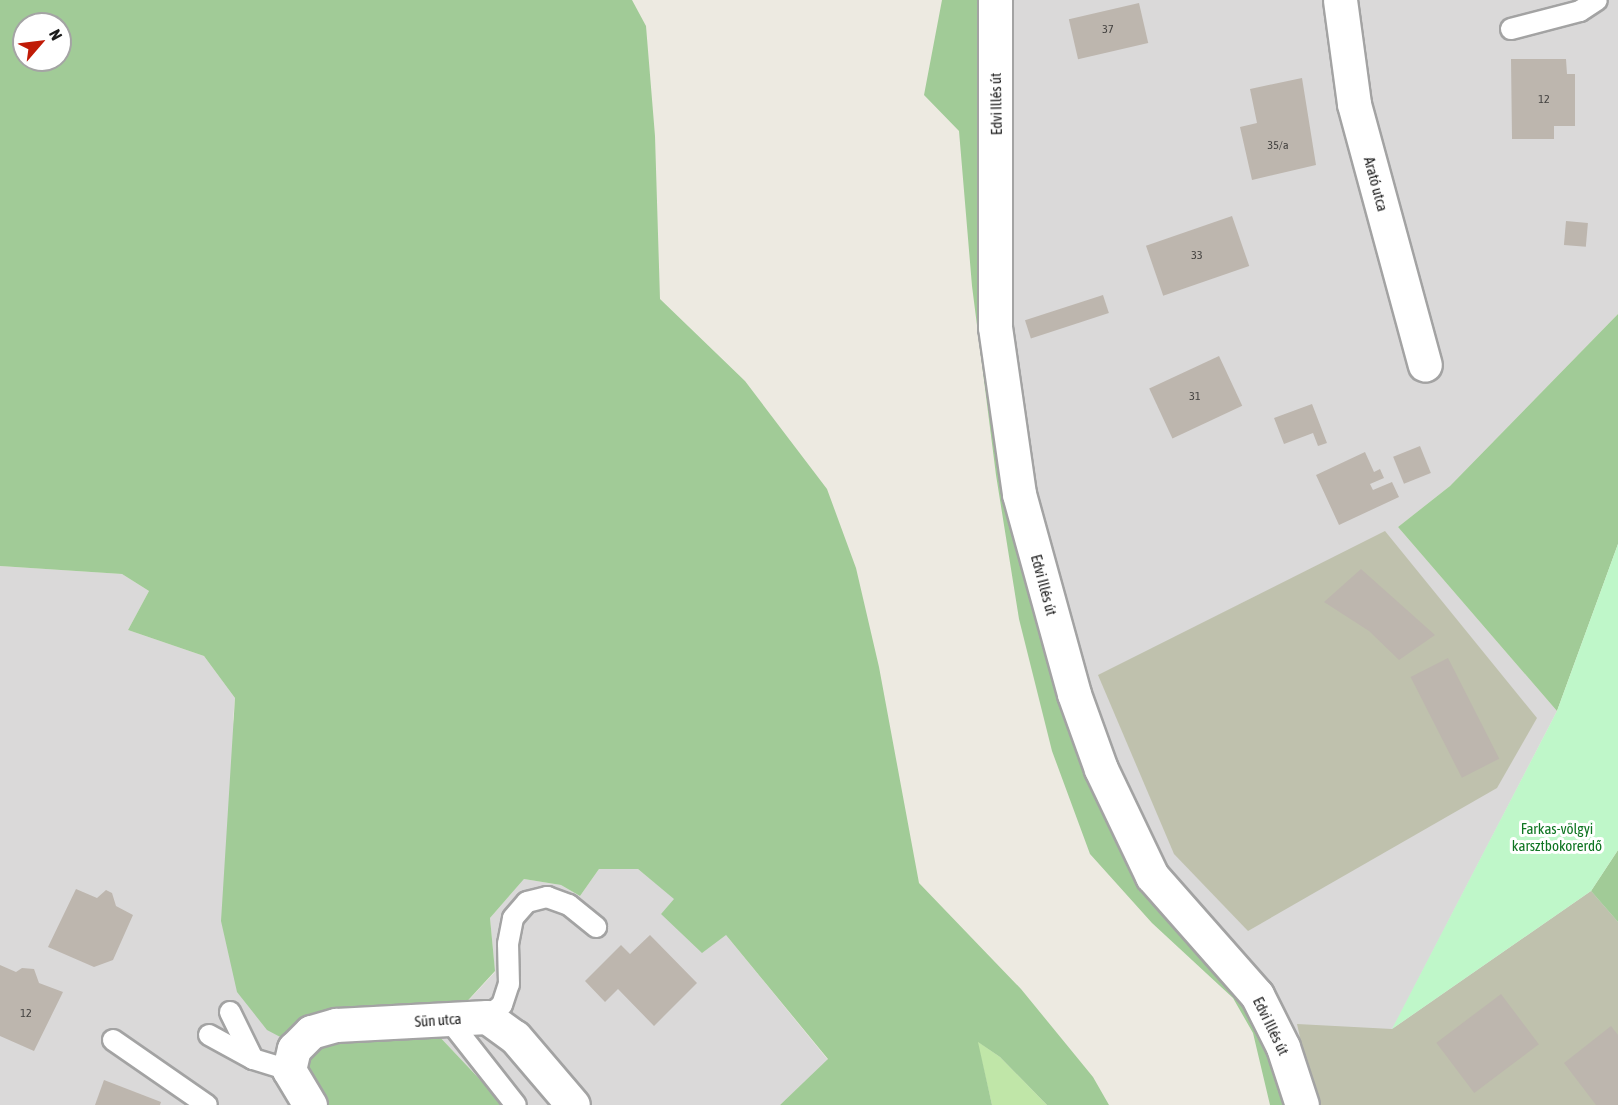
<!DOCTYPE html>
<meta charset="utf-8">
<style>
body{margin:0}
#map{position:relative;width:1618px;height:1105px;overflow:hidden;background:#edeae1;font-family:"Asap Condensed",sans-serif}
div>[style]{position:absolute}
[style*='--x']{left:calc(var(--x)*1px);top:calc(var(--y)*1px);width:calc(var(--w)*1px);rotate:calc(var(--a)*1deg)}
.residential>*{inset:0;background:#dad9d9}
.construction>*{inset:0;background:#bfc1ad}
.grass>*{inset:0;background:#c0e6a8}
.forest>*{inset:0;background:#a1cb97}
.park>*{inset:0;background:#bff7c9}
.building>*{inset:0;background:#bdb6ae;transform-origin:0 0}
.roads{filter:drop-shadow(2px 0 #a3a3a3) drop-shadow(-2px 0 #a3a3a3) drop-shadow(0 2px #a3a3a3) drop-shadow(0 -2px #a3a3a3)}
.service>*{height:20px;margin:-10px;padding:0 10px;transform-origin:10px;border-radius:10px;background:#fff}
.minor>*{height:33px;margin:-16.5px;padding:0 16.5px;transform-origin:16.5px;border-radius:16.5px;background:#fff}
span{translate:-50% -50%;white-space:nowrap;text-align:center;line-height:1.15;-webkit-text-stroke:6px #fff;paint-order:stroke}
.number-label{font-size:12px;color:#444240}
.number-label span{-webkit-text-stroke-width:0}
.street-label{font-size:15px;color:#1c1c1c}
.park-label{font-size:15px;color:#0f7522}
.north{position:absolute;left:12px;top:12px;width:60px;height:60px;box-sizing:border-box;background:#fff;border:2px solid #a4a4a4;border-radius:50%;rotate:62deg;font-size:16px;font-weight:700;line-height:24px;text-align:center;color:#1c1c1c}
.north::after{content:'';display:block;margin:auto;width:21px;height:27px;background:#c01b07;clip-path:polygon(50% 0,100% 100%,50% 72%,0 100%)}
</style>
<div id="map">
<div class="residential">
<i style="clip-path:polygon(995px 0,1618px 0,1618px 314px,1450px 486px,1398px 527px,1557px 711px,1393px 1028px,1591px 891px,1618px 922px,1298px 1105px,1257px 995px,1152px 876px,1019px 494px)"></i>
<i style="clip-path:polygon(0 566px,122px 574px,149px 591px,128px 630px,204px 656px,235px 698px,233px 719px,286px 1040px,310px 1105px,0 1105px)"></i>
<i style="clip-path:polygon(599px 869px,638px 869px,675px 899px,661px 914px,726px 935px,828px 1060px,780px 1105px,504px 1105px,437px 1034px,495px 972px,490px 918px,524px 879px,561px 885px,580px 896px)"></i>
</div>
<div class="construction">
<i style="clip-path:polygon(1385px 531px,1537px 718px,1497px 788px,1248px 931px,1174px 854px,1098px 675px)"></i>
<i style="clip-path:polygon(1591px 891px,1618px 922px,1618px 1105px,1315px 1105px,1297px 1024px,1392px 1029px)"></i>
</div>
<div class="grass">
<i style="clip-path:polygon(977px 1041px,1000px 1057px,1047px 1105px,992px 1105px)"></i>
</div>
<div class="forest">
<i style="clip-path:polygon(evenodd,0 0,632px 0,646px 26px,655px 136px,660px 299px,745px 381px,827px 489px,856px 568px,879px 667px,919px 883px,1021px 989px,1093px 1077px,1109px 1105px,1047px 1105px,1000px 1057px,978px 1042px,992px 1105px,780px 1105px,828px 1059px,726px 935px,702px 953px,661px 914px,674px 899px,638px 869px,599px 869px,580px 896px,561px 885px,524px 879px,490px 918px,495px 971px,437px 1034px,504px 1105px,310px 1105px,286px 1040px,267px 1030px,237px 992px,221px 921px,235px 698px,204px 656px,128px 630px,149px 591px,122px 574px,0 566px,0 0,24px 24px,60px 24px,60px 60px,24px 60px,24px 24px)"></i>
<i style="clip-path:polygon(942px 0,995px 0,1019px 494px,1152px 876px,1257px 995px,1298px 1105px,1270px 1105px,1253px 1033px,1233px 998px,1152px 923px,1090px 854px,1052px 751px,1019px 619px,996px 475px,972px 286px,959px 131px,924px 95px)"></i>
<i style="clip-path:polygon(1618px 314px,1618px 544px,1557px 711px,1398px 527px,1450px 486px)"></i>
<i style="clip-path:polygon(1618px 850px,1618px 922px,1591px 891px)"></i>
</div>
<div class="park">
<i style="clip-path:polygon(1618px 544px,1618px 850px,1591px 891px,1392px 1029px,1557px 711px)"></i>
</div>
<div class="building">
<i style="left:1139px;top:3px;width:41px;height:72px;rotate:77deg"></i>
<i style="clip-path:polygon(1511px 59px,1566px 59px,1567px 74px,1575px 74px,1575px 126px,1554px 126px,1554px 139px,1512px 139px)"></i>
<i style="clip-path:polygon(1302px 78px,1316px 165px,1252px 180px,1240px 127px,1257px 123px,1250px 89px)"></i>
<i style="left:1232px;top:216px;width:53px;height:91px;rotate:71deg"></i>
<i style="left:1566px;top:221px;width:22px;height:24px;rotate:5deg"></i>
<i style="left:1103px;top:295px;width:19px;height:82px;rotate:72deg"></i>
<i style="left:1219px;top:356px;width:55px;height:77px;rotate:65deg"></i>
<i style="clip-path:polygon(1312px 404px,1327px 443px,1318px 446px,1313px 433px,1284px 444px,1274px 418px)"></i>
<i style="left:1420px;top:446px;width:29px;height:29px;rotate:68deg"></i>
<i style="clip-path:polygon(1365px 452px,1374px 472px,1380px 469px,1384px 478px,1370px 484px,1373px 490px,1392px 482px,1399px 497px,1339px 525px,1316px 475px)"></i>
<i style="clip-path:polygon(1361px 569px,1435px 635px,1399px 660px,1369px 631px,1324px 602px)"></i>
<i style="left:1448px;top:658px;width:113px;height:42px;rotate:63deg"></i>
<i style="clip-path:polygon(76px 889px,97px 898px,106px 890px,112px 893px,116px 906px,133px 915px,113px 960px,94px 967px,48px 947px)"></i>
<i style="clip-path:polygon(650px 935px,697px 983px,654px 1026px,618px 989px,605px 1002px,585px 981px,621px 945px,630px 954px)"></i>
<i style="clip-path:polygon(0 965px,16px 972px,22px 968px,34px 969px,39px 983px,63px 992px,34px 1051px,0 1036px)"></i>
<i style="left:1501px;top:994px;width:63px;height:81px;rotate:53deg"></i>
<i style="clip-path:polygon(1611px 1026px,1618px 1035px,1618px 1105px,1596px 1105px,1564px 1063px)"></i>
<i style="clip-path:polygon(104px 1080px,161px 1102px,160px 1105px,95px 1105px)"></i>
</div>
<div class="roads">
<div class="service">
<i style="--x:1511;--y:29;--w:71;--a:-14.6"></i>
<i style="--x:1580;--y:11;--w:20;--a:-33"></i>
<i style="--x:230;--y:1012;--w:52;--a:63.9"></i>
<i style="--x:487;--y:1017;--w:19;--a:-39"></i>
<i style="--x:502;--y:1005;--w:22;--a:-72"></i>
<i style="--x:509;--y:984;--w:40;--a:-91.4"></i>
<i style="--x:508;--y:944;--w:26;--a:-79"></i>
<i style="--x:513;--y:918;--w:21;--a:-49"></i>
<i style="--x:527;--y:902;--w:21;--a:-14"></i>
<i style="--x:547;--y:897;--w:23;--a:20"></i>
<i style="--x:569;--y:905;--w:35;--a:39"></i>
<i style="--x:449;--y:1020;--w:108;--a:51.8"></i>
<i style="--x:209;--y:1035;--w:50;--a:28.6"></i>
<i style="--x:253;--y:1059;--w:38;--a:17"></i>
<i style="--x:113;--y:1040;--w:114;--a:34.7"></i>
</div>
<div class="minor">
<i style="--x:995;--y:0;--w:327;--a:90"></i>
<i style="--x:995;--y:327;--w:169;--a:81.8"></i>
<i style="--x:1019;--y:494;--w:207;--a:74.6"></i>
<i style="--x:1074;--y:694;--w:80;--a:70.2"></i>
<i style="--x:1101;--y:769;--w:119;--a:64.5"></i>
<i style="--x:1152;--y:876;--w:159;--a:48.6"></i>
<i style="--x:1257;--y:995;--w:58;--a:63.4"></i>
<i style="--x:1283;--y:1047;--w:61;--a:71.9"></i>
<i style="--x:1340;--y:0;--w:105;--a:82.3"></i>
<i style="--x:1354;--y:104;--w:270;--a:74.8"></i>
<i style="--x:310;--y:1105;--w:41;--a:-121"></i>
<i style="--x:289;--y:1070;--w:22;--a:-77"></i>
<i style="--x:294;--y:1049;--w:24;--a:-45"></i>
<i style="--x:311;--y:1032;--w:26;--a:-16"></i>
<i style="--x:336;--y:1025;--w:151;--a:-3"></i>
<i style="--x:487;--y:1017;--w:34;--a:36"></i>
<i style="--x:515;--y:1037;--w:89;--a:49.5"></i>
</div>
</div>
<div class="number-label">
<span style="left:1108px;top:30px">37</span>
<span style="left:1544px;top:100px">12</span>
<span style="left:1278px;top:146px">35/a</span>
<span style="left:1197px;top:256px">33</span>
<span style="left:1195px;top:397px">31</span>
<span style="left:26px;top:1014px">12</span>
</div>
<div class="street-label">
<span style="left:996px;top:104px;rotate:-91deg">Edvi Illés út</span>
<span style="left:1376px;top:184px;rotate:75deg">Arató utca</span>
<span style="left:1044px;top:585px;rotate:75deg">Edvi Illés út</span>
<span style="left:438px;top:1020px;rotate:-4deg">Sün utca</span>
<span style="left:1271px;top:1026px;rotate:64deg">Edvi Illés út</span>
</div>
<div class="park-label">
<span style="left:1557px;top:837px">Farkas-völgyi<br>karsztbokorerdő</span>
</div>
<div class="north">N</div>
</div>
